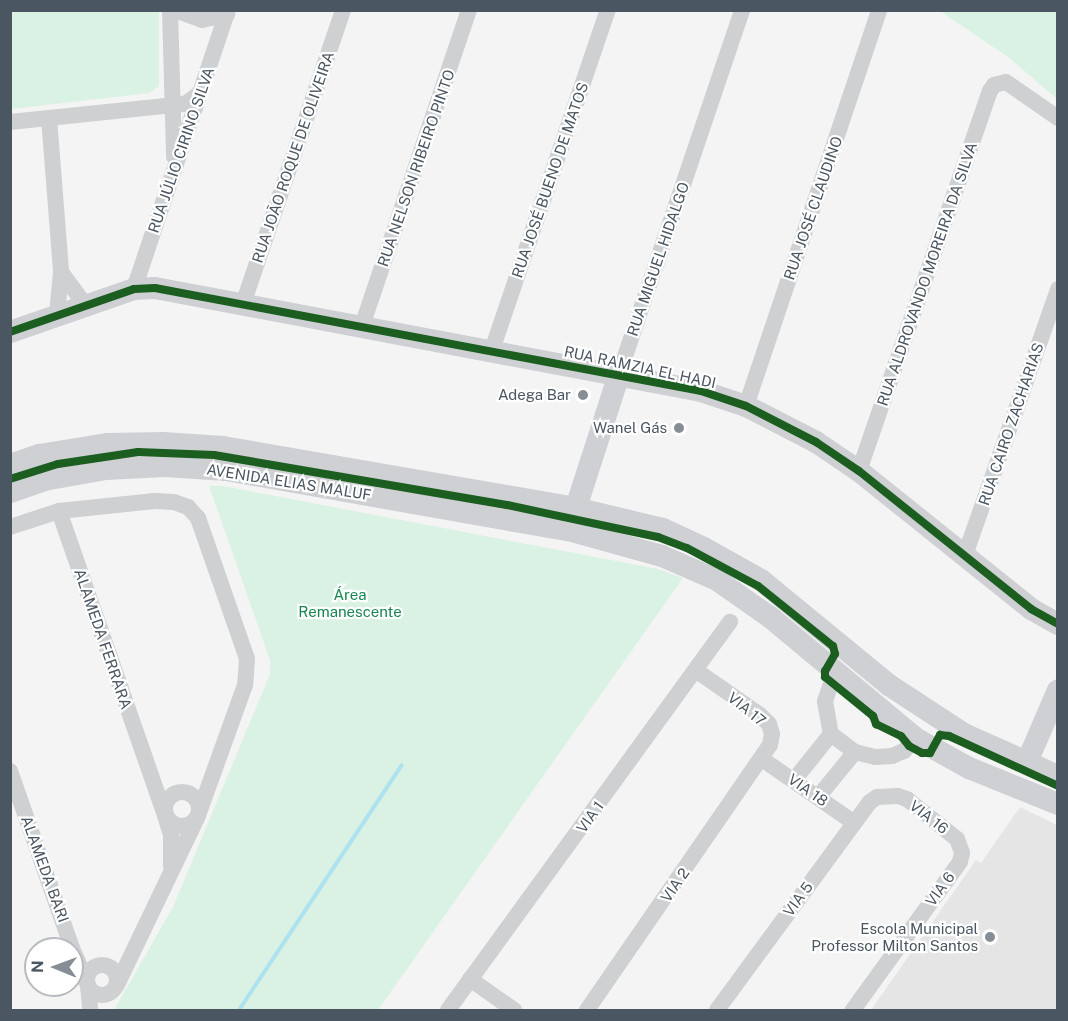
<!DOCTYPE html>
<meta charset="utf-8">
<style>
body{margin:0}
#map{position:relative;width:1068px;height:1021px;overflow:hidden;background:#f4f4f4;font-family:"Public Sans",sans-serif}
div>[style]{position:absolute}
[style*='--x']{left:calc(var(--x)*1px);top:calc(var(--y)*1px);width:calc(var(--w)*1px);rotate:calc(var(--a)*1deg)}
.education>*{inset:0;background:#e6e5e6}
.green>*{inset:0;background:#d9f2e3}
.stream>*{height:4px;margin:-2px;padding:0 2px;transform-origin:2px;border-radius:2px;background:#aee2f0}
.street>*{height:16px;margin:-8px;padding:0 8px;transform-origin:8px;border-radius:8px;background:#ced0d2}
.street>.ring{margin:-8px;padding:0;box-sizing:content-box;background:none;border:16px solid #ced0d2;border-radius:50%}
.secondary>*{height:22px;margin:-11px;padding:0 11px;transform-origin:11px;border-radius:11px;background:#ced0d4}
.cycleway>*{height:8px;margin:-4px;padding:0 4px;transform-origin:4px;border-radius:4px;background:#1b5e20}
.dots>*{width:16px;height:16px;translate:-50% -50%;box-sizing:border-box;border:3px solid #fff;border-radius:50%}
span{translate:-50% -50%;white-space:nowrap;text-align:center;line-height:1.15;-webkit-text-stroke:4.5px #fff;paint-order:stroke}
.street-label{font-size:15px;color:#4a5661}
.poi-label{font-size:15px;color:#4a5661}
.right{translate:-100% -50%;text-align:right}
.park-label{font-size:15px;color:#17864f}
.frame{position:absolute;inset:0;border:12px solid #4a5661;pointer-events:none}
.north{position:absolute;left:24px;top:937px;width:60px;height:60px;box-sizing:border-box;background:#fff;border:2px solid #b7bbc0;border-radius:50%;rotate:271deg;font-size:16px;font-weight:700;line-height:24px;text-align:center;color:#4a5661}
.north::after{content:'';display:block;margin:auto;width:21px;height:27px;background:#868d94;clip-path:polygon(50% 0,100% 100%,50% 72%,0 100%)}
</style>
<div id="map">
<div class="education">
<i style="clip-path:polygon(1020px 807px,1057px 825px,1057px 1010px,871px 1010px,976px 860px,981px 863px)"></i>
</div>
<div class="green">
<i style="clip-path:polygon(10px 11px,159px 11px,159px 86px,149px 93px,11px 109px)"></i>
<i style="clip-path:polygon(940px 11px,1057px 11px,1057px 99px,1008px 57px)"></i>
<i style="clip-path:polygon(209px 486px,223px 486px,658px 569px,683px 578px,378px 1010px,114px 1010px,173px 907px,270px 674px,270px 660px)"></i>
</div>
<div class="stream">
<i style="--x:239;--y:1010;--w:294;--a:-56.4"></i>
</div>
<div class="street">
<i style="--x:170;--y:10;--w:147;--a:88.4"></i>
<i style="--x:175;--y:10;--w:29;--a:20"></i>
<i style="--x:202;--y:20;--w:26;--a:-13"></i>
<i style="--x:49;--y:118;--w:154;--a:85.5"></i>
<i style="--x:10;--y:122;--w:176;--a:-5.9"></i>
<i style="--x:185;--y:104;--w:17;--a:-36"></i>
<i style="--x:134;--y:289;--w:294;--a:-71.4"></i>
<i style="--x:243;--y:304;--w:311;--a:-71.2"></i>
<i style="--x:57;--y:315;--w:43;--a:-84.7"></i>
<i style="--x:61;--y:272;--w:42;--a:53.7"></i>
<i style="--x:362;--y:326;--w:334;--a:-71.3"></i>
<i style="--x:492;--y:350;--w:359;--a:-71.2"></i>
<i style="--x:619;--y:374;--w:384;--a:-71.3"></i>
<i style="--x:746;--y:406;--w:418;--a:-71.4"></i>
<i style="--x:859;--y:471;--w:402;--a:-71"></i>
<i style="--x:990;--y:91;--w:7;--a:-56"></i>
<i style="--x:994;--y:85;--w:12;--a:-14"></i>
<i style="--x:1006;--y:82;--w:63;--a:34.7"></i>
<i style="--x:59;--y:511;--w:323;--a:70.8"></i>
<i style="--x:165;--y:816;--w:20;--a:72"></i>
<i style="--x:171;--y:835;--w:31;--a:90"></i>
<i style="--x:10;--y:527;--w:52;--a:-18.1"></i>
<i style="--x:59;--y:511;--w:96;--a:-6"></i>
<i style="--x:154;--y:501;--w:20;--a:3"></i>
<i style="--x:174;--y:502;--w:15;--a:20"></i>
<i style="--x:188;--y:507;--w:15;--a:48"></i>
<i style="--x:198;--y:518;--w:149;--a:70.8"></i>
<i style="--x:247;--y:659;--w:26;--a:94"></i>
<i style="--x:245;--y:685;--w:141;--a:109.8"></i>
<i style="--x:197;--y:818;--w:185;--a:115.6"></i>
<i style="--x:964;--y:558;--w:285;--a:-70.7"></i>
<i style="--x:835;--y:672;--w:31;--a:109"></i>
<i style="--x:825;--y:701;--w:34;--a:80"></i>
<i style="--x:831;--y:734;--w:30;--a:37"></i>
<i style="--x:855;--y:752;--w:21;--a:14"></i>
<i style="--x:875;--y:757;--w:17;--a:-3"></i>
<i style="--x:892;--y:756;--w:13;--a:-23"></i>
<i style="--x:904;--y:751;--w:17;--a:-50"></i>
<i style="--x:762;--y:759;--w:111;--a:34.7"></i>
<i style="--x:10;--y:771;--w:188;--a:70.7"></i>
<i style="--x:72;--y:948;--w:40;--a:66.6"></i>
<i style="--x:88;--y:985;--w:25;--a:85"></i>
<i style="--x:794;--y:780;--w:59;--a:-51.2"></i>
<i class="ring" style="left:165px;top:792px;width:18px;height:18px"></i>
<i style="--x:818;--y:797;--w:58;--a:-50.6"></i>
<i class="ring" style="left:87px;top:965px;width:14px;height:14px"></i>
<i style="--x:470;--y:979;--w:54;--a:35.2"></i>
<i style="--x:448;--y:1010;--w:480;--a:-54"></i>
<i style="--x:587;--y:1010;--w:322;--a:-55.4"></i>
<i style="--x:770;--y:745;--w:11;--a:-80"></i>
<i style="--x:772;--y:734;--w:10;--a:-107"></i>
<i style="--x:769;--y:724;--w:13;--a:-135"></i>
<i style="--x:760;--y:715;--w:77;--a:-145.1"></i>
<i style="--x:717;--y:1010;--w:258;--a:-53.7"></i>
<i style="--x:870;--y:802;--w:9;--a:-36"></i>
<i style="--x:877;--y:797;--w:21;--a:-3"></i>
<i style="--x:898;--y:796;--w:9;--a:18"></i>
<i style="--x:907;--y:799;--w:64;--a:38.7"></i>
<i style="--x:957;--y:839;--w:15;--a:70"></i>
<i style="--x:962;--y:853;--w:9;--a:103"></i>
<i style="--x:960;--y:862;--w:183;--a:125.9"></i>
</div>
<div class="secondary">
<i style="--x:10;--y:332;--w:131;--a:-19.1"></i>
<i style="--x:134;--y:289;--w:21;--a:-3"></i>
<i style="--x:155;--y:288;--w:556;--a:10.68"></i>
<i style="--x:701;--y:391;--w:47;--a:18.4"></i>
<i style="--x:746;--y:406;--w:79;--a:27.2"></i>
<i style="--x:816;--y:442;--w:52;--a:34"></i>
<i style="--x:859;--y:471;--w:221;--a:38.7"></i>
<i style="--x:1031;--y:609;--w:31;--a:29"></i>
<i style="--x:10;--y:465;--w:31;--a:-19"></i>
<i style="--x:39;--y:455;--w:70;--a:-9.1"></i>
<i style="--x:108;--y:444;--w:55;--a:-1"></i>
<i style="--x:163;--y:443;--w:60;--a:3.8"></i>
<i style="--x:223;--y:447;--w:357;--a:9.8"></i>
<i style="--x:575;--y:508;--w:90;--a:13.4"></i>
<i style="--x:663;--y:529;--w:45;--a:24.9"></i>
<i style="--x:704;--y:548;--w:65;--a:29.3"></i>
<i style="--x:761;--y:580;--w:166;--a:39.4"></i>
<i style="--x:889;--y:685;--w:90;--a:33.2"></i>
<i style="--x:964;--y:734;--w:103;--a:24.1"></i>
<i style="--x:10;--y:492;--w:36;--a:-19"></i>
<i style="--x:44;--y:480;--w:63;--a:-10.1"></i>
<i style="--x:106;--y:469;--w:59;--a:-2.9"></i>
<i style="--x:165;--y:466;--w:61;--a:3.8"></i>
<i style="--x:226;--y:470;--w:347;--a:10"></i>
<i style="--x:568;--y:530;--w:98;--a:15.5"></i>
<i style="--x:662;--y:556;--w:60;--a:23.6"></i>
<i style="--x:717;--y:580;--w:65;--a:34.9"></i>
<i style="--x:770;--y:617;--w:189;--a:39.8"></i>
<i style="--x:915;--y:738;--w:62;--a:29.1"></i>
<i style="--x:969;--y:768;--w:96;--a:22"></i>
<i style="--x:571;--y:523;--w:157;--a:-72.1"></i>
<i style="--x:1027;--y:762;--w:78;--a:-66.7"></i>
</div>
<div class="cycleway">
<i style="--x:10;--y:332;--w:131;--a:-19.1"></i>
<i style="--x:134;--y:289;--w:21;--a:-3"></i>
<i style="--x:155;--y:288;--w:556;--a:10.68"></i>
<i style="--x:701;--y:391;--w:47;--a:18.4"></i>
<i style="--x:746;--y:406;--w:79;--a:27.2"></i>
<i style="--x:816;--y:442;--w:52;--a:34"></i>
<i style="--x:859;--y:471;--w:221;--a:38.7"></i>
<i style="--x:1031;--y:609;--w:31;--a:29"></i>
<i style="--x:10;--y:479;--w:50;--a:-17.4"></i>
<i style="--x:58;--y:464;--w:81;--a:-8.5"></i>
<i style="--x:138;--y:452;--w:76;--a:2.3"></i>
<i style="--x:214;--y:455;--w:297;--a:9.7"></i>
<i style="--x:507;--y:505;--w:154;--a:12"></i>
<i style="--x:658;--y:537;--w:31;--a:21"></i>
<i style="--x:687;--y:548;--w:81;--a:28.2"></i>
<i style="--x:758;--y:586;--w:96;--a:38.7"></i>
<i style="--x:833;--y:646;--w:8;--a:76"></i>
<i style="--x:835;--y:654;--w:20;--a:120"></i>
<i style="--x:825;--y:671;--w:6;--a:90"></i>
<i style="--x:825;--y:677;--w:62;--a:39.1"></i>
<i style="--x:873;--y:716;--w:9;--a:69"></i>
<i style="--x:876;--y:724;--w:28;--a:26"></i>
<i style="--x:901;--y:736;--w:13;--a:51"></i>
<i style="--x:909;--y:746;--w:15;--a:28"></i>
<i style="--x:922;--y:753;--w:8;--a:0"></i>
<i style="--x:930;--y:753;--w:21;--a:-61"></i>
<i style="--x:940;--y:735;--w:9;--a:6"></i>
<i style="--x:949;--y:736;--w:120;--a:24.6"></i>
</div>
<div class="dots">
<i style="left:583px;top:395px;background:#868d94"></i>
<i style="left:679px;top:428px;background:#868d94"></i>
<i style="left:990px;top:937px;background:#868d94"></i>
</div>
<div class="street-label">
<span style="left:181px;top:150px;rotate:-71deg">RUA JÚLIO CIRINO SILVA</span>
<span style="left:293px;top:157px;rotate:-71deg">RUA JOÃO ROQUE DE OLIVEIRA</span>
<span style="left:416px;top:168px;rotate:-71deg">RUA NELSON RIBEIRO PINTO</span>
<span style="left:550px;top:180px;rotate:-71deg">RUA JOSÉ BUENO DE MATOS</span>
<span style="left:813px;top:208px;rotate:-71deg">RUA JOSÉ CLAUDINO</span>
<span style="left:658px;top:259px;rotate:-71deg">RUA MIGUEL HIDALGO</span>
<span style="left:927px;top:274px;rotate:-71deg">RUA ALDROVANDO MOREIRA DA SILVA</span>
<span style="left:640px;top:367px;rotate:12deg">RUA RAMZIA EL HADI</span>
<span style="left:1011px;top:424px;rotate:-71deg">RUA CAIRO ZACHARIAS</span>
<span style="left:289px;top:482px;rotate:9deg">AVENIDA ELIAS MALUF</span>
<span style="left:103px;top:639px;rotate:71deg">ALAMEDA FERRARA</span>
<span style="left:747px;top:709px;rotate:39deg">VIA 17</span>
<span style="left:808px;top:790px;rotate:35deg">VIA 18</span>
<span style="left:590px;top:817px;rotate:-54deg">VIA 1</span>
<span style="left:929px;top:817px;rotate:38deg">VIA 16</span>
<span style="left:45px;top:869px;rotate:70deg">ALAMEDA BARI</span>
<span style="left:675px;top:885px;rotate:-55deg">VIA 2</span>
<span style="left:940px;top:889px;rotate:-54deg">VIA 6</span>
<span style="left:798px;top:899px;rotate:-54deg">VIA 5</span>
</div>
<div class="poi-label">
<span class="right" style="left:571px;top:395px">Adega Bar</span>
<span class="right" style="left:667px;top:428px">Wanel Gás</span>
<span class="right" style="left:978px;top:937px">Escola Municipal<br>Professor Milton Santos</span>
</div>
<div class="park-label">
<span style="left:350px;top:603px">Área<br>Remanescente</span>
</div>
<div class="frame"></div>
<div class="north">N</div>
</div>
